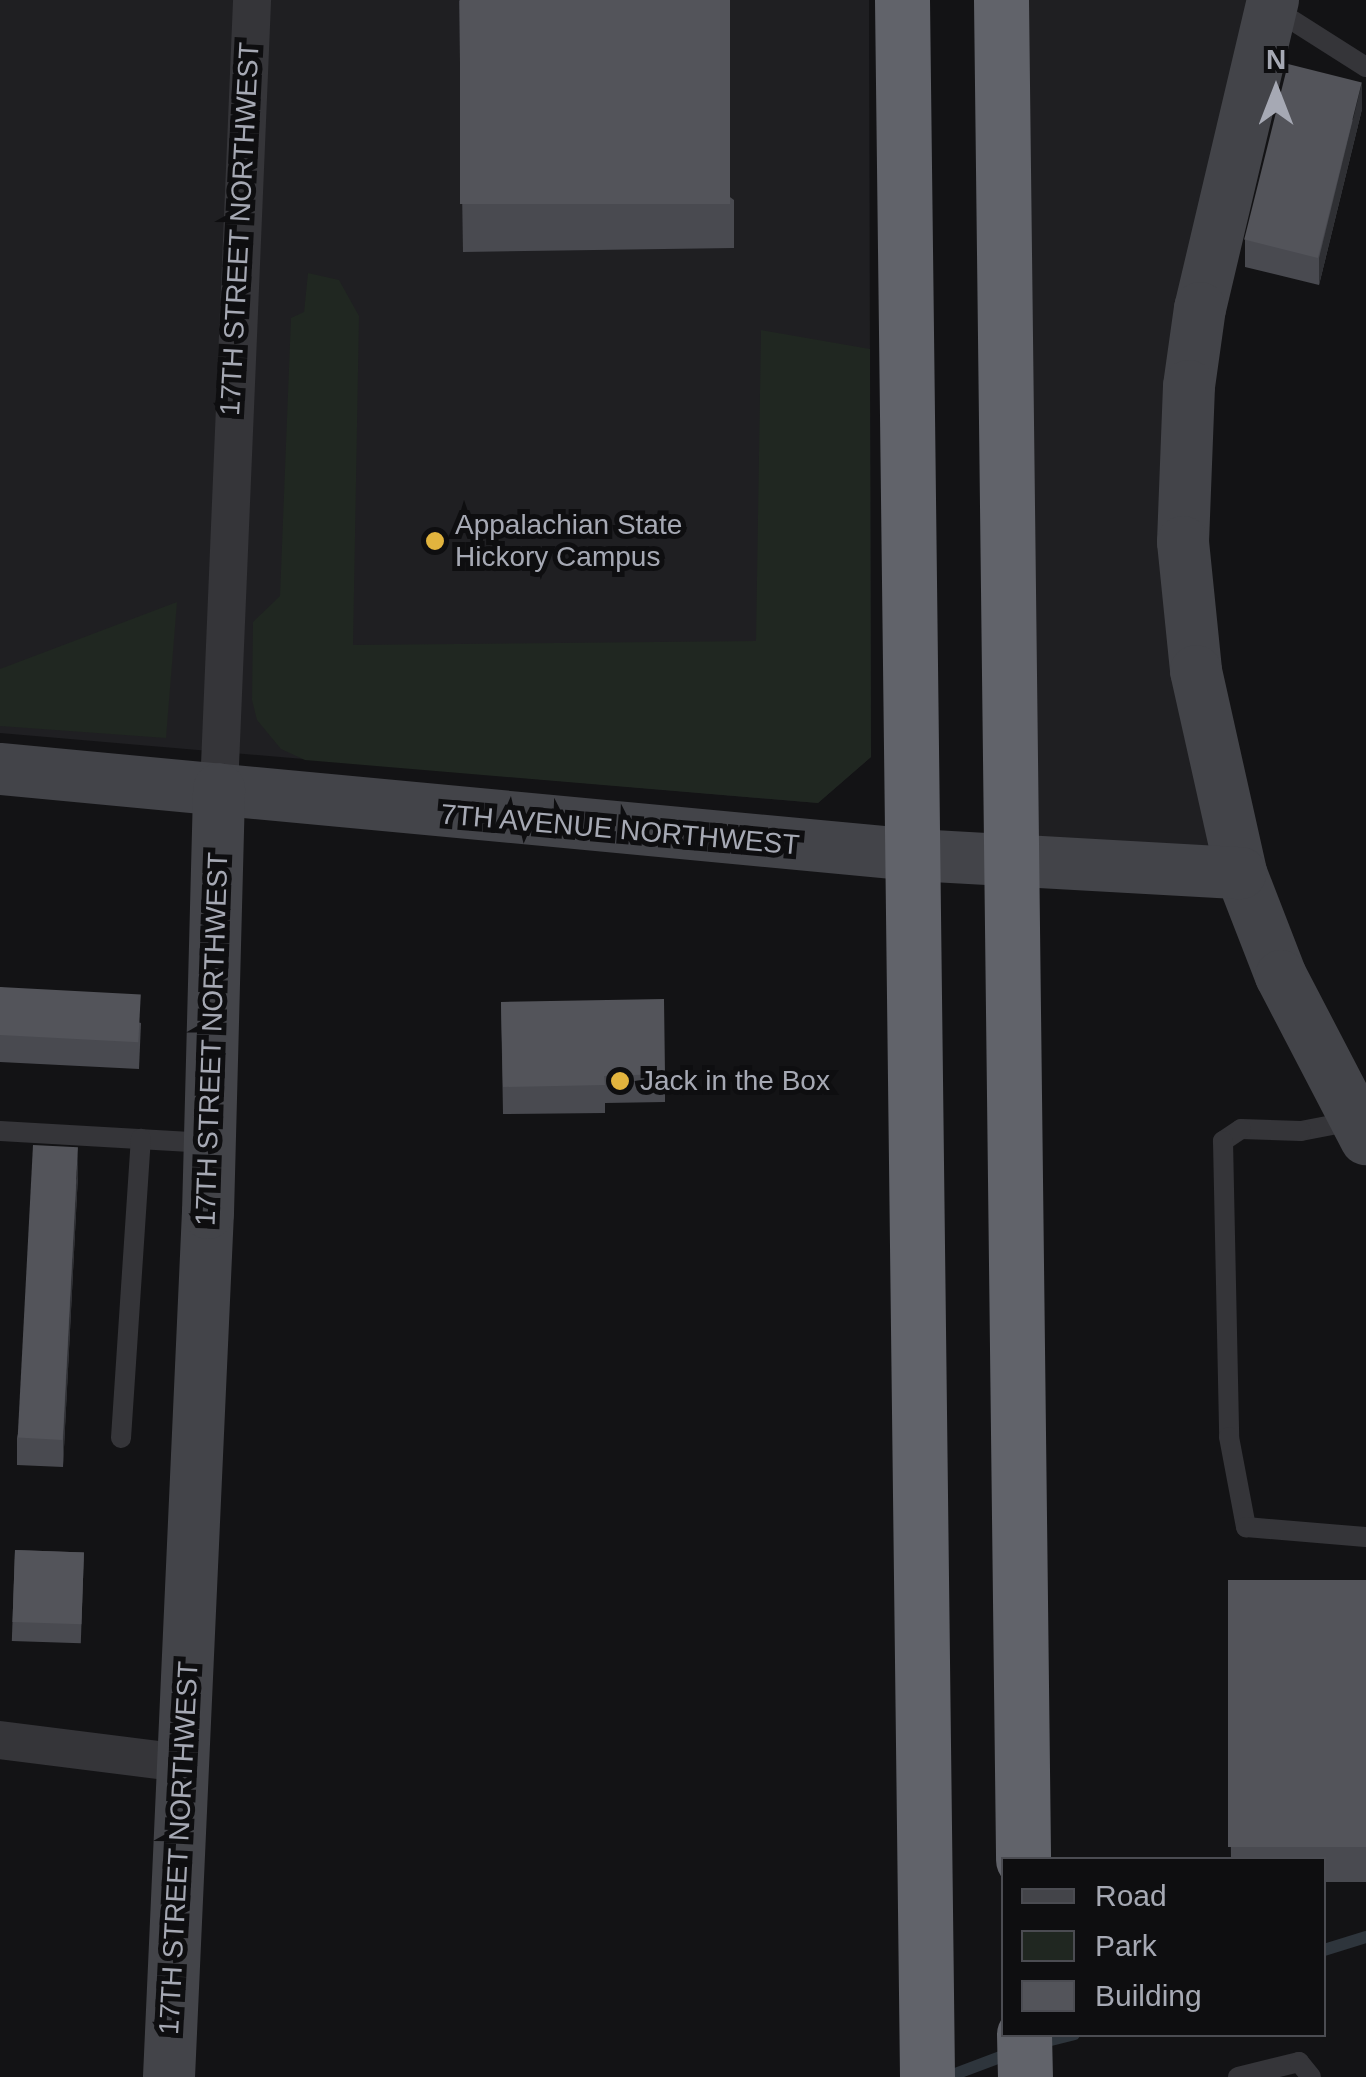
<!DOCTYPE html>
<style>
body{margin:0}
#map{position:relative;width:1366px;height:2077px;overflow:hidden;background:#131315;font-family:Helvetica,sans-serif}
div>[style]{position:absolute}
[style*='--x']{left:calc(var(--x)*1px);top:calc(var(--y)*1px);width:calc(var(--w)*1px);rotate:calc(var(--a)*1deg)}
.built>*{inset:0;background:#1f1f22}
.green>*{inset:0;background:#202721}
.stream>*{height:12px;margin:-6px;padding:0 6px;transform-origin:6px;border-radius:6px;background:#2e353c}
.lane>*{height:20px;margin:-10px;padding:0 10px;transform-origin:10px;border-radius:10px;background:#353539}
.street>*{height:38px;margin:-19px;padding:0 19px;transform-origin:19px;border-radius:19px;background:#353539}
.secondary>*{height:52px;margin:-26px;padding:0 26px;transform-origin:26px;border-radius:26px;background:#434449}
.highway>*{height:55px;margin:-27.5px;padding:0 27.5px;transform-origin:27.5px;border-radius:27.5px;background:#61636a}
.wall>*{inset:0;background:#494a50;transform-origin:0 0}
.shaded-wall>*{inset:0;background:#2f3034}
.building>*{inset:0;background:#53545a;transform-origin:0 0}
.dots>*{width:28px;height:28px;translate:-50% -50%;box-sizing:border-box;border:5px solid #0e0e10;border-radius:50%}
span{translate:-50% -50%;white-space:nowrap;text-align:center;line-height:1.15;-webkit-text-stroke:10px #0e0e10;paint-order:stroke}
.street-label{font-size:28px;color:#a6a9b4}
.poi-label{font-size:28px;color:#a6a9b4}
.left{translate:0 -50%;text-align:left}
.legend{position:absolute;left:1001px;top:1857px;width:325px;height:180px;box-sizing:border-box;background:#0e0e10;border:2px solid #4b4c52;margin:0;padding:12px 18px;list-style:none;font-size:30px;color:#a6a9b4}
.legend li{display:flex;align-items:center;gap:20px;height:50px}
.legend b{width:50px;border:2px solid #4b4c52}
.north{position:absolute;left:1226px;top:40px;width:100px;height:100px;-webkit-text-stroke:8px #0e0e10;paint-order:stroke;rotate:0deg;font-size:28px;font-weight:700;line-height:40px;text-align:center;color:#a6a9b4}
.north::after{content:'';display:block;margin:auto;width:35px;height:45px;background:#a6a9b4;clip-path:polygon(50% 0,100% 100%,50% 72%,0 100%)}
</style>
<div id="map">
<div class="built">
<i style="clip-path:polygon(0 0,869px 0,871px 757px,818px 803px,0 733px)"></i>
<i style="clip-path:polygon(1001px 0,1273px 0,1189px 386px,1241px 873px,1015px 860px)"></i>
</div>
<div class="green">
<i style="clip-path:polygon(308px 273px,339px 280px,359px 316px,353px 645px,756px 641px,761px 330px,870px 349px,871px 757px,818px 803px,305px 760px,281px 749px,257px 720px,252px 700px,253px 622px,280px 596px,291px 318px,304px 312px)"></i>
<i style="clip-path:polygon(177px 602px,166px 738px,0 726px,0 669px)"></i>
</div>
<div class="stream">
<i style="--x:1324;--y:1950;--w:44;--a:-17.2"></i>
<i style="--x:1039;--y:2043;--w:36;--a:-14"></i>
<i style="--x:947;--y:2077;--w:68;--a:-20.6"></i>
</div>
<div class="lane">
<i style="--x:1273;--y:8;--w:110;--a:32.4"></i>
<i style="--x:1353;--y:1121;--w:53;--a:169.1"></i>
<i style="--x:1301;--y:1131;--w:60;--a:-178.1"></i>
<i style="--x:1241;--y:1129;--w:22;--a:146"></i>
<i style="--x:1223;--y:1141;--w:296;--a:88.8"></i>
<i style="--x:1229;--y:1437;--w:92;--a:79.3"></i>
<i style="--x:1246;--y:1527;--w:120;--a:4.8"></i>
<i style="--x:0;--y:1131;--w:208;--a:3.3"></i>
<i style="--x:121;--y:1438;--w:300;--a:-86.2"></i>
<i style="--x:1238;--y:2077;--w:63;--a:-13.8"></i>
<i style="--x:1299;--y:2062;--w:19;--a:51"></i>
</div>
<div class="street">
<i style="--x:219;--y:789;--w:790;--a:-87.6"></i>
<i style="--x:0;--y:1740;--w:184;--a:7.2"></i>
</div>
<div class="secondary">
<i style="--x:1273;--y:0;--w:317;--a:103.3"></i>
<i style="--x:1200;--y:308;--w:79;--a:98"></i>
<i style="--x:1189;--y:386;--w:156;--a:92.2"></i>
<i style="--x:1183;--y:542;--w:130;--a:84.2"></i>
<i style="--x:1196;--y:671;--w:207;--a:77.4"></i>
<i style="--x:1241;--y:873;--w:110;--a:68.8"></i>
<i style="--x:1281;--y:976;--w:184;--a:62.5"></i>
<i style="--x:0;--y:769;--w:919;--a:5.37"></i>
<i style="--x:915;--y:855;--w:326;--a:3.2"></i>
<i style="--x:169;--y:2077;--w:865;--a:-87.42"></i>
<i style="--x:208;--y:1213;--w:424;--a:-88.5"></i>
</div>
<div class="highway">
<i style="--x:902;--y:0;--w:2077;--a:89.31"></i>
<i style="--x:1001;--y:0;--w:1860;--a:89.32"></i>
<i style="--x:1024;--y:2034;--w:43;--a:88.7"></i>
</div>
<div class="wall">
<i style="clip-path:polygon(459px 0,734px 200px,734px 248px,463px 252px)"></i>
<i style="clip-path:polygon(1362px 109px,1319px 285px,1245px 267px,1245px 240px)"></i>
<i style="clip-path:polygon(0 987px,141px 1023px,139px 1069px,0 1062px)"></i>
<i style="clip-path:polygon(501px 1002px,665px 1074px,665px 1102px,605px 1103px,605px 1113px,503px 1114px)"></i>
<i style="clip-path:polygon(78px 1174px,63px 1467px,17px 1465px,17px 1438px)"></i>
<i style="left:15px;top:1550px;width:69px;height:91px;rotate:2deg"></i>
<i style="clip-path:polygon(1366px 1580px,1366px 1882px,1324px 1882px,1324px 1860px,1231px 1860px,1228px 1582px)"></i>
</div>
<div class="shaded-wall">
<i style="clip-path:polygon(1362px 82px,1362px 109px,1319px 285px,1319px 258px)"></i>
<i style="clip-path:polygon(78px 1147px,78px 1174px,63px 1467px,63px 1440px)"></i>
</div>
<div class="building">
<i style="left:460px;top:0;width:270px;height:204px"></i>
<i style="left:1288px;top:64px;width:76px;height:181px;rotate:14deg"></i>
<i style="left:0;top:987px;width:141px;height:48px;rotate:3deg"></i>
<i style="clip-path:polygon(664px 999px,665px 1074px,604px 1076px,605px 1085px,503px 1087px,501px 1002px)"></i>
<i style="left:33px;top:1145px;width:45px;height:293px;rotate:3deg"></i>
<i style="left:15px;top:1550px;width:69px;height:72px;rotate:2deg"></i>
<i style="left:1366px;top:1580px;width:267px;height:138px;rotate:90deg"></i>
</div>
<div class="dots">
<i style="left:435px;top:541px;background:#e2b43e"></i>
<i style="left:620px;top:1081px;background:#e2b43e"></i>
</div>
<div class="street-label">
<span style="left:240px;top:229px;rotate:-87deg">17TH STREET NORTHWEST</span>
<span style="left:620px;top:830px;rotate:5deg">7TH AVENUE NORTHWEST</span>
<span style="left:212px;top:1039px;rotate:-88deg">17TH STREET NORTHWEST</span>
<span style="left:179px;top:1848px;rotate:-87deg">17TH STREET NORTHWEST</span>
</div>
<div class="poi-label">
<span class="left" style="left:455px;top:541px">Appalachian State<br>Hickory Campus</span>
<span class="left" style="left:640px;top:1081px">Jack in the Box</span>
</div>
<ul class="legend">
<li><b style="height:12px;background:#434449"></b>Road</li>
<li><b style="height:28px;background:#202721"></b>Park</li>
<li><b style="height:28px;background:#53545a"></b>Building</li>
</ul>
<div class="north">N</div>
</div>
